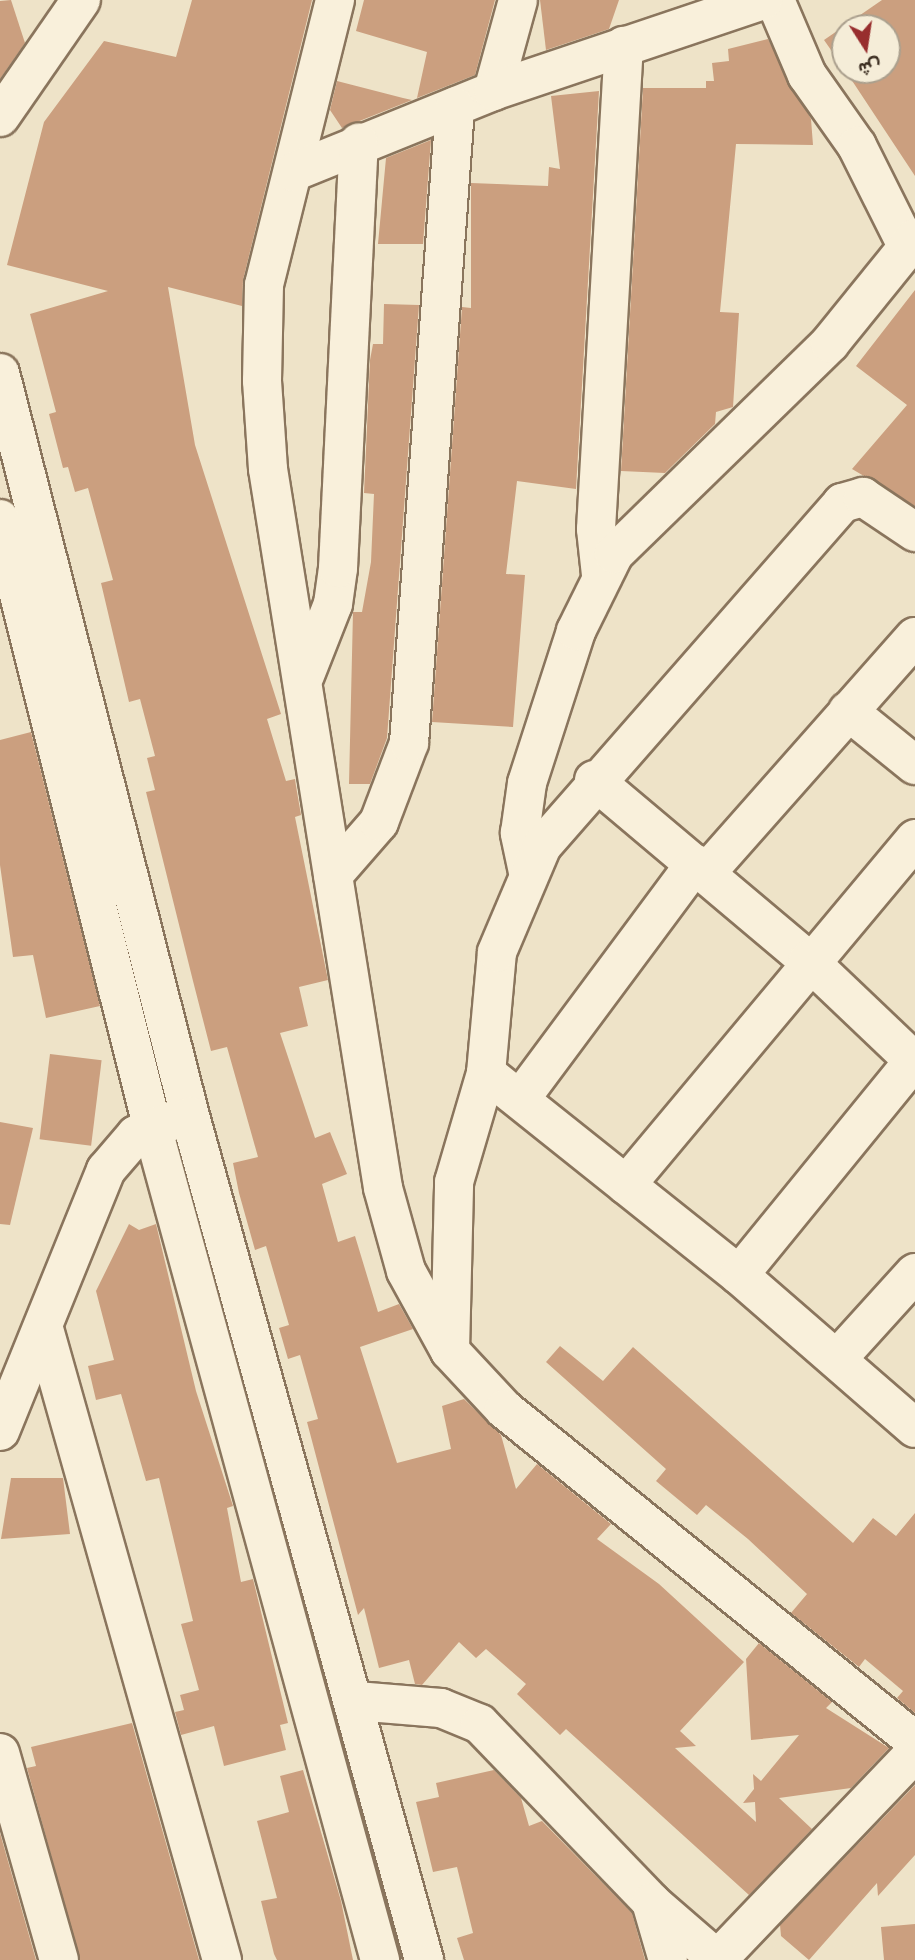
<!DOCTYPE html>
<meta charset="utf-8">
<style>
body{margin:0}
#map{position:relative;width:915px;height:1960px;overflow:hidden;background:#eee3c8;font-family:"Zilla Slab",Vazirmatn,serif}
div>[style]{position:absolute}
[style*='--x']{left:calc(var(--x)*1px);top:calc(var(--y)*1px);width:calc(var(--w)*1px);rotate:calc(var(--a)*1deg)}
.building>*{inset:0;background:#cb9f7f;transform-origin:0 0}
.roads{filter:drop-shadow(2px 0 #8a755d) drop-shadow(-2px 0 #8a755d) drop-shadow(0 2px #8a755d) drop-shadow(0 -2px #8a755d)}
.minor>*{height:38px;margin:-19px;padding:0 19px;transform-origin:19px;border-radius:19px;background:#f9f0db}
span{translate:-50% -50%;white-space:nowrap;text-align:center;line-height:1.15;-webkit-text-stroke:6px #f5edd8;paint-order:stroke}
.north{position:absolute;left:831px;top:14px;width:70px;height:70px;box-sizing:border-box;background:#f5edd8;border:2px solid #aba08e;border-radius:50%;rotate:168deg;font-size:19px;font-weight:700;line-height:28px;text-align:center;color:#3b2d20}
.north::after{content:'';display:block;margin:auto;width:24px;height:32px;background:#982e2e;clip-path:polygon(50% 0,100% 100%,50% 72%,0 100%)}
</style>
<div id="map">
<div class="building">
<i style="clip-path:polygon(11px 0,25px 43px,0 79px,0 1px)"></i>
<i style="clip-path:polygon(192px 0,312px 0,243px 280px,242px 306px,168px 287px,195px 445px,281px 714px,267px 719px,286px 781px,295px 779px,296px 786px,301px 815px,295px 817px,328px 980px,299px 987px,308px 1026px,280px 1033px,315px 1138px,330px 1132px,347px 1174px,322px 1184px,338px 1242px,355px 1236px,378px 1312px,399px 1304px,413px 1329px,360px 1347px,397px 1463px,451px 1449px,442px 1406px,464px 1399px,501px 1435px,516px 1489px,537px 1464px,611px 1524px,597px 1539px,659px 1584px,744px 1662px,680px 1731px,696px 1746px,675px 1748px,756px 1822px,755px 1802px,743px 1803px,754px 1789px,753px 1774px,761px 1781px,799px 1735px,751px 1740px,746px 1659px,759px 1643px,832px 1702px,826px 1708px,889px 1748px,851px 1788px,779px 1798px,812px 1829px,749px 1895px,566px 1729px,560px 1735px,517px 1694px,526px 1684px,486px 1649px,476px 1658px,459px 1642px,422px 1685px,415px 1684px,409px 1660px,379px 1668px,364px 1608px,358px 1615px,307px 1422px,318px 1419px,300px 1355px,288px 1359px,279px 1328px,289px 1325px,266px 1246px,255px 1250px,239px 1193px,233px 1163px,258px 1157px,227px 1047px,211px 1051px,193px 981px,146px 792px,155px 790px,147px 758px,155px 756px,140px 699px,129px 702px,101px 583px,113px 580px,88px 488px,75px 492px,68px 467px,63px 468px,49px 414px,56px 412px,30px 314px,108px 291px,7px 265px,44px 122px,104px 41px,176px 57px)"></i>
<i style="clip-path:polygon(364px 0,495px 0,475px 75px,417px 98px,427px 52px,356px 31px)"></i>
<i style="clip-path:polygon(540px 0,619px 0,609px 29px,546px 50px)"></i>
<i style="clip-path:polygon(882px 0,915px 0,915px 176px,845px 70px,887px 70px,887px 28px,845px 28px,845px 70px,824px 40px)"></i>
<i style="clip-path:polygon(768px 39px,811px 119px,813px 145px,736px 144px,720px 312px,739px 313px,733px 407px,716px 412px,715px 424px,665px 473px,621px 471px,643px 88px,706px 88px,706px 81px,714px 81px,712px 63px,729px 61px,728px 49px)"></i>
<i style="clip-path:polygon(337px 81px,403px 98px,412px 100px,342px 128px,330px 110px)"></i>
<i style="clip-path:polygon(599px 91px,576px 489px,517px 481px,506px 574px,525px 575px,513px 727px,432px 722px,462px 307px,471px 308px,471px 183px,548px 186px,549px 167px,560px 169px,551px 96px)"></i>
<i style="clip-path:polygon(431px 140px,423px 244px,378px 244px,386px 158px)"></i>
<i style="clip-path:polygon(915px 290px,915px 506px,852px 469px,907px 405px,856px 366px)"></i>
<i style="clip-path:polygon(384px 304px,419px 305px,387px 738px,370px 784px,349px 784px,353px 612px,362px 612px,371px 562px,374px 494px,364px 493px,370px 360px,373px 344px,383px 344px)"></i>
<i style="clip-path:polygon(31px 732px,100px 1006px,46px 1018px,33px 955px,13px 957px,0 865px,0 740px)"></i>
<i style="left:50px;top:1054px;width:52px;height:86px;rotate:7deg"></i>
<i style="clip-path:polygon(0 1122px,33px 1128px,10px 1225px,0 1224px)"></i>
<i style="clip-path:polygon(129px 1224px,139px 1230px,156px 1224px,196px 1391px,233px 1506px,227px 1508px,241px 1582px,253px 1579px,288px 1723px,280px 1725px,286px 1750px,224px 1766px,214px 1726px,181px 1735px,175px 1712px,184px 1710px,180px 1695px,199px 1690px,181px 1624px,193px 1621px,159px 1478px,146px 1481px,121px 1394px,96px 1400px,88px 1366px,114px 1360px,96px 1291px)"></i>
<i style="clip-path:polygon(560px 1346px,603px 1381px,633px 1347px,853px 1543px,873px 1518px,896px 1536px,915px 1513px,915px 1713px,897px 1698px,903px 1691px,865px 1659px,859px 1667px,791px 1613px,807px 1594px,748px 1539px,706px 1505px,697px 1515px,656px 1481px,666px 1469px,546px 1362px)"></i>
<i style="clip-path:polygon(11px 1478px,63px 1478px,70px 1534px,1px 1539px)"></i>
<i style="clip-path:polygon(132px 1723px,199px 1960px,80px 1960px,27px 1768px,36px 1766px,31px 1747px)"></i>
<i style="clip-path:polygon(303px 1770px,341px 1901px,353px 1960px,277px 1960px,274px 1954px,261px 1901px,277px 1898px,257px 1821px,289px 1812px,280px 1776px)"></i>
<i style="clip-path:polygon(494px 1770px,521px 1798px,529px 1826px,542px 1821px,632px 1913px,645px 1960px,464px 1960px,457px 1938px,473px 1933px,457px 1867px,433px 1872px,416px 1802px,439px 1797px,436px 1783px)"></i>
<i style="clip-path:polygon(915px 1785px,915px 1855px,878px 1896px,877px 1883px,809px 1960px,781px 1936px,780px 1925px)"></i>
<i style="clip-path:polygon(0 1833px,36px 1960px,0 1960px)"></i>
<i style="clip-path:polygon(915px 1924px,915px 1960px,884px 1960px,881px 1927px)"></i>
</div>
<div class="roads">
<div class="minor">
<i style="--x:335;--y:0;--w:294;--a:104"></i>
<i style="--x:264;--y:285;--w:96;--a:91.2"></i>
<i style="--x:262;--y:381;--w:88;--a:86.1"></i>
<i style="--x:268;--y:469;--w:728;--a:80.91"></i>
<i style="--x:383;--y:1188;--w:86;--a:74.5"></i>
<i style="--x:406;--y:1271;--w:91;--a:61.2"></i>
<i style="--x:450;--y:1351;--w:79;--a:47"></i>
<i style="--x:504;--y:1409;--w:528;--a:38.93"></i>
<i style="--x:775;--y:0;--w:82;--a:66.9"></i>
<i style="--x:807;--y:75;--w:87;--a:54.8"></i>
<i style="--x:857;--y:146;--w:114;--a:63.4"></i>
<i style="--x:493;--y:91;--w:94;--a:-74.6"></i>
<i style="--x:0;--y:117;--w:142;--a:-55.3"></i>
<i style="--x:293;--y:172;--w:216;--a:-22"></i>
<i style="--x:493;--y:91;--w:285;--a:-18.6"></i>
<i style="--x:0;--y:373;--w:767;--a:75.66"></i>
<i style="--x:190;--y:1116;--w:876;--a:74.5"></i>
<i style="--x:0;--y:519;--w:626;--a:75.94"></i>
<i style="--x:152;--y:1126;--w:865;--a:74.71"></i>
<i style="--x:601;--y:575;--w:46;--a:-96.2"></i>
<i style="--x:596;--y:529;--w:484;--a:-86.7"></i>
<i style="--x:305;--y:675;--w:76;--a:-68.5"></i>
<i style="--x:333;--y:604;--w:36;--a:-82"></i>
<i style="--x:338;--y:568;--w:426;--a:-87.2"></i>
<i style="--x:848;--y:711;--w:86;--a:38.9"></i>
<i style="--x:594;--y:780;--w:280;--a:40.1"></i>
<i style="--x:808;--y:960;--w:148;--a:43.6"></i>
<i style="--x:528;--y:872;--w:40;--a:-102"></i>
<i style="--x:520;--y:833;--w:50;--a:-82"></i>
<i style="--x:527;--y:783;--w:160;--a:-72.1"></i>
<i style="--x:576;--y:631;--w:86;--a:-63.7"></i>
<i style="--x:614;--y:554;--w:302;--a:-44.3"></i>
<i style="--x:830;--y:343;--w:135;--a:-51"></i>
<i style="--x:706;--y:873;--w:315;--a:-48.5"></i>
<i style="--x:333;--y:875;--w:70;--a:-49"></i>
<i style="--x:379;--y:822;--w:85;--a:-69.2"></i>
<i style="--x:409;--y:743;--w:638;--a:-85.86"></i>
<i style="--x:486;--y:1073;--w:324;--a:38.6"></i>
<i style="--x:739;--y:1275;--w:233;--a:41"></i>
<i style="--x:521;--y:1098;--w:292;--a:-53.4"></i>
<i style="--x:626;--y:1185;--w:451;--a:-50.1"></i>
<i style="--x:739;--y:1275;--w:279;--a:-50.8"></i>
<i style="--x:44;--y:1329;--w:656;--a:74.25"></i>
<i style="--x:450;--y:1351;--w:169;--a:-88.6"></i>
<i style="--x:454;--y:1182;--w:114;--a:-73.6"></i>
<i style="--x:486;--y:1073;--w:121;--a:-84.8"></i>
<i style="--x:497;--y:952;--w:115;--a:-67"></i>
<i style="--x:542;--y:846;--w:456;--a:-48.8"></i>
<i style="--x:842;--y:503;--w:22;--a:-16"></i>
<i style="--x:863;--y:497;--w:63;--a:33.9"></i>
<i style="--x:837;--y:1359;--w:116;--a:-47.8"></i>
<i style="--x:0;--y:1431;--w:282;--a:-67.9"></i>
<i style="--x:106;--y:1170;--w:46;--a:-49.4"></i>
<i style="--x:136;--y:1135;--w:41;--a:-21.5"></i>
<i style="--x:356;--y:1701;--w:85;--a:4.7"></i>
<i style="--x:441;--y:1708;--w:42;--a:22.3"></i>
<i style="--x:480;--y:1724;--w:247;--a:46.1"></i>
<i style="--x:651;--y:1902;--w:89;--a:40.9"></i>
<i style="--x:0;--y:1753;--w:215;--a:74.1"></i>
<i style="--x:651;--y:1902;--w:60;--a:73.7"></i>
<i style="--x:717;--y:1960;--w:286;--a:-46.3"></i>
</div>
</div>
<div class="north">ش</div>
</div>
